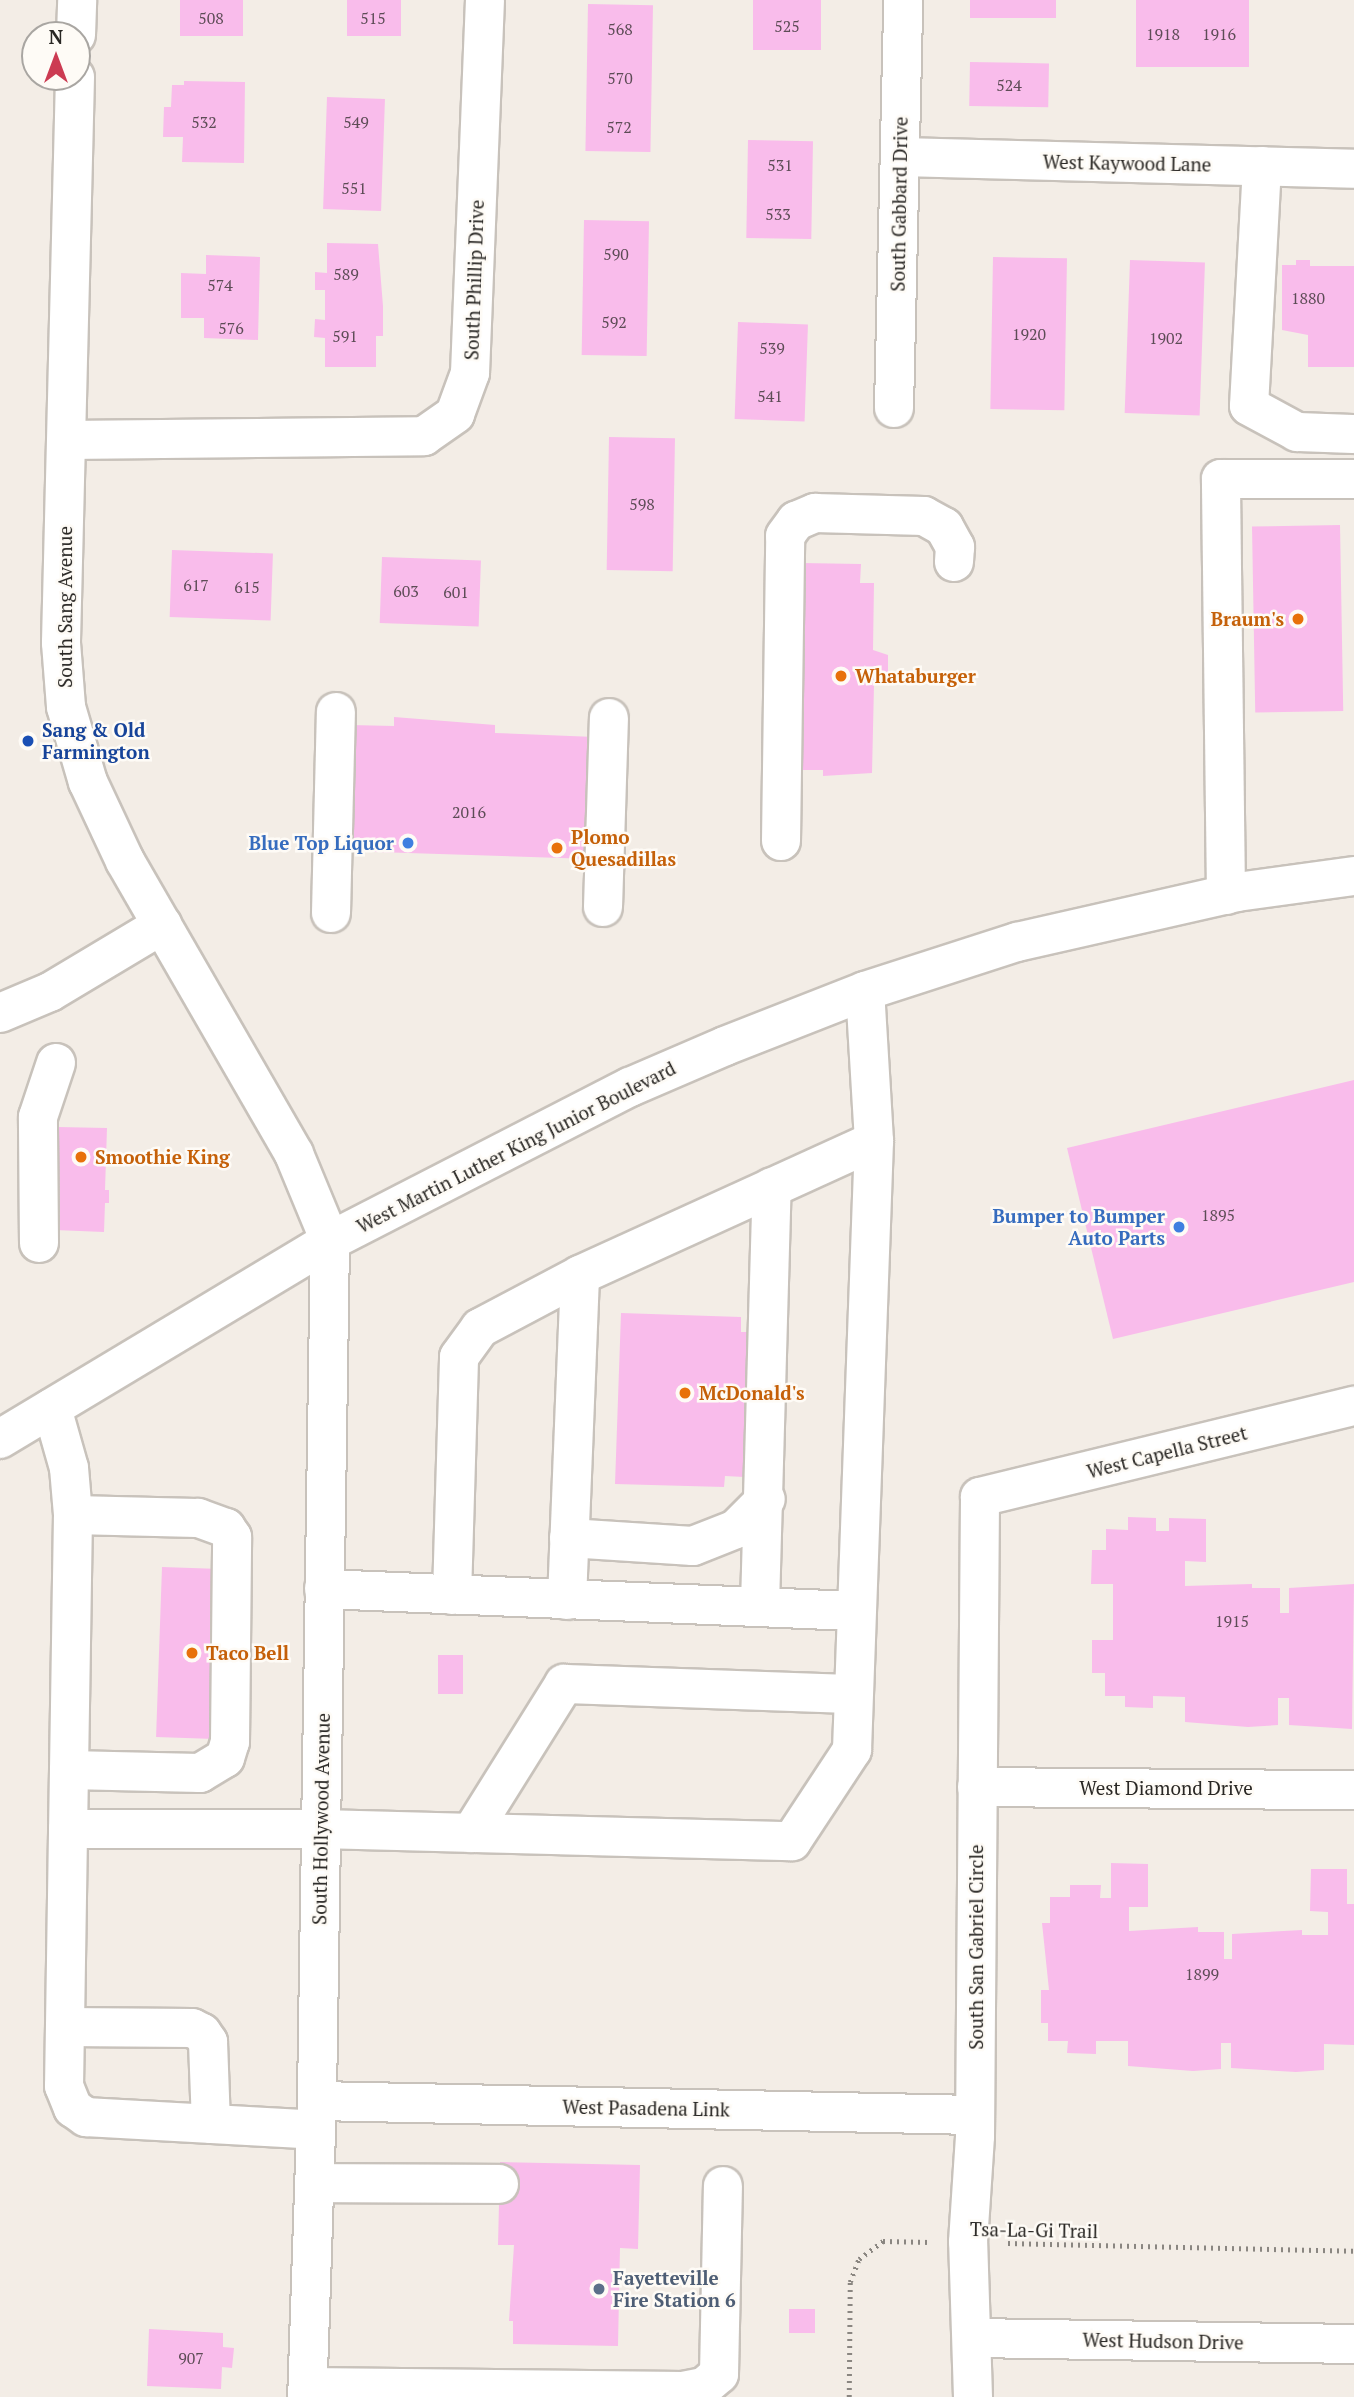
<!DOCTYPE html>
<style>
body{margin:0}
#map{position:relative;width:1354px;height:2397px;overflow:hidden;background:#f3ede6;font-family:"PT Serif",serif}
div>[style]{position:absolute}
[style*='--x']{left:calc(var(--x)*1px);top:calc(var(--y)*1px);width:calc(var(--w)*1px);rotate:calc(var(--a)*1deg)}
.building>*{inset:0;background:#f9bceb;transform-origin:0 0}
.path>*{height:4.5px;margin-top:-2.25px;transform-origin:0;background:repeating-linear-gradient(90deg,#8a8681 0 2px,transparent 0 7px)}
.roads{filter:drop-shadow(2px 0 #c8c2bb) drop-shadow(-2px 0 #c8c2bb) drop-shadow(0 2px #c8c2bb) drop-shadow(0 -2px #c8c2bb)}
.minor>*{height:38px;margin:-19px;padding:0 19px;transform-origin:19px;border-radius:19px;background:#fff}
.major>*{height:38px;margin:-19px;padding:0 19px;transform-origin:19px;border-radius:19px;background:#fff}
.dots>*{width:19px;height:19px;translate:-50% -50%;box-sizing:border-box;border:4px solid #fefbf6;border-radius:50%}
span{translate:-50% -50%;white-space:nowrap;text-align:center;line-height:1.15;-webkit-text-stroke:5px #fefbf6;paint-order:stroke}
.number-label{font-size:16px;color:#5d4c56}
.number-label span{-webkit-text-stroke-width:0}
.street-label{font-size:19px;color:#292724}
.food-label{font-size:19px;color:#c56008;font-weight:700}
.right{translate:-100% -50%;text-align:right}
.left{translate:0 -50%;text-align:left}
.transit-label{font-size:19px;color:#164399;font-weight:700}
.shop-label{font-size:19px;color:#366cbe;font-weight:700}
.service-label{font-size:19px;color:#4e5e75;font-weight:700}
.north{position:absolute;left:21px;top:21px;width:70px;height:70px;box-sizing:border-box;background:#fefbf6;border:2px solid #a9a6a2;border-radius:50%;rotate:0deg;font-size:19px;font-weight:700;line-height:28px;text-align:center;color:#292724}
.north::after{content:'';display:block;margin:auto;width:24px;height:32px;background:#cc3b52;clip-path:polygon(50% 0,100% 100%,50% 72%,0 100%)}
</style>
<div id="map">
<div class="building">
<i style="left:180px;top:0;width:63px;height:36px"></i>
<i style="left:347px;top:0;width:54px;height:36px"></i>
<i style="left:753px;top:0;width:68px;height:50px"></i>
<i style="left:970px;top:0;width:86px;height:18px"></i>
<i style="left:1136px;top:0;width:113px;height:67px"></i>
<i style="left:588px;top:4px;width:65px;height:147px;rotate:1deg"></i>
<i style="left:970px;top:62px;width:79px;height:44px;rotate:1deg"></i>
<i style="clip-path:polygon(184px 81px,245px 82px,244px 163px,182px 162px,183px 137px,163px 137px,164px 107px,171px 107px,172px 85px,184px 85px)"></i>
<i style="left:327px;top:97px;width:58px;height:112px;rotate:2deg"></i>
<i style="left:748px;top:140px;width:65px;height:98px;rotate:1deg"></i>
<i style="left:584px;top:220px;width:65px;height:135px;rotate:1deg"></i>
<i style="clip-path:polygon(327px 243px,378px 244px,383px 306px,383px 336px,376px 336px,376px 367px,325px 367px,325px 338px,314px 337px,315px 319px,325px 320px,325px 290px,315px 290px,315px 272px,327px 273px)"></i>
<i style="clip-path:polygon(206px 255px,260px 257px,258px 340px,204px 338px,204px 318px,181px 318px,181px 273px,206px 274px)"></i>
<i style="left:993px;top:257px;width:74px;height:152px;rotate:1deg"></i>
<i style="left:1130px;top:260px;width:75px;height:153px;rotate:2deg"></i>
<i style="clip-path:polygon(1296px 260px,1310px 260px,1310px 266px,1354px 266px,1354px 367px,1308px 367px,1308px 335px,1282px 330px,1282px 265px,1296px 265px)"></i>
<i style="left:738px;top:322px;width:70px;height:97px;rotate:2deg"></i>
<i style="left:609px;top:437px;width:66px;height:133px;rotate:1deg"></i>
<i style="left:1340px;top:525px;width:186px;height:88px;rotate:89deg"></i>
<i style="left:172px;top:550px;width:101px;height:67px;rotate:2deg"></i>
<i style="left:382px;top:557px;width:99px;height:66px;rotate:2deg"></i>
<i style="clip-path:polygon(801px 563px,861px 564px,860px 583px,874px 583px,873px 650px,888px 655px,888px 685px,874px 685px,872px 773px,823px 776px,823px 770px,802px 770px,804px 689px,794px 689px)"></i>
<i style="clip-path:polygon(394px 717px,495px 725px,495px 733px,595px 737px,591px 859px,345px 851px,350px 725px,394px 726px)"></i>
<i style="clip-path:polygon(1354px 1080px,1354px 1282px,1113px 1339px,1067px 1148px)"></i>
<i style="clip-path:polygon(58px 1127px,107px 1128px,105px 1190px,109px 1190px,109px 1203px,105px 1203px,104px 1232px,55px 1230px)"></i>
<i style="clip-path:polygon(621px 1313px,741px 1317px,741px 1332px,753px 1332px,749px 1453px,744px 1453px,744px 1477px,725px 1476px,724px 1487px,615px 1484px)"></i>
<i style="clip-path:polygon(1128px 1517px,1156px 1518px,1156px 1531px,1169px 1531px,1169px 1518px,1206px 1519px,1206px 1562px,1185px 1561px,1185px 1586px,1252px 1584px,1252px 1588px,1280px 1588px,1280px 1613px,1289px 1613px,1289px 1588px,1354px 1584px,1352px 1729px,1289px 1725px,1289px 1698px,1278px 1698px,1278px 1725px,1248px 1727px,1185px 1722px,1185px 1697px,1153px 1696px,1153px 1708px,1125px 1707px,1125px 1696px,1105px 1696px,1105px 1673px,1092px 1673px,1092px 1640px,1113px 1640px,1113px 1584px,1091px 1584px,1092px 1550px,1106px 1550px,1106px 1529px,1128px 1530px)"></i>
<i style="left:162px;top:1567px;width:66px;height:170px;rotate:2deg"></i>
<i style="left:463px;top:1655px;width:39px;height:25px;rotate:90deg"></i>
<i style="clip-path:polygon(1111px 1863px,1148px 1864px,1148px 1907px,1129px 1907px,1129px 1931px,1198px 1927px,1198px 1932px,1224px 1932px,1224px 1959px,1232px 1959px,1232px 1934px,1302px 1930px,1302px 1935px,1328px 1935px,1328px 1912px,1310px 1911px,1311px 1869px,1347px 1869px,1347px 1904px,1354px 1904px,1354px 2045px,1324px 2044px,1324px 2070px,1296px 2072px,1231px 2068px,1231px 2043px,1221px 2043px,1221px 2069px,1193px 2071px,1128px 2066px,1128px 2041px,1096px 2041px,1096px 2054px,1067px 2053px,1068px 2041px,1048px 2041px,1048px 2023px,1041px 2023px,1041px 1990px,1049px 1990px,1042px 1923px,1050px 1923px,1050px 1897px,1070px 1897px,1070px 1885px,1101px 1885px,1100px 1898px,1111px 1898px)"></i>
<i style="clip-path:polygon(500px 2162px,640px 2165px,638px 2249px,620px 2248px,618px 2346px,513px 2344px,513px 2321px,509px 2321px,514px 2245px,498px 2245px)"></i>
<i style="left:789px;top:2309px;width:26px;height:24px"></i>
<i style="clip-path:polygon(149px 2329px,223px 2333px,223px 2347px,234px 2348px,232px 2368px,222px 2367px,221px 2389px,147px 2386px)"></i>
</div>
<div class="path">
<i style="--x:1008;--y:2243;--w:346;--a:1.3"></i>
<i style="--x:849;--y:2397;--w:115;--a:-89.5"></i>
<i style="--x:850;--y:2282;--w:25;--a:-69"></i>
<i style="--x:859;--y:2259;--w:30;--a:-37"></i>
<i style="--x:883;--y:2241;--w:47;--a:1.2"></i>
</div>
<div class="roads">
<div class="minor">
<i style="--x:76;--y:35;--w:35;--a:-88"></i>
<i style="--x:75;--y:77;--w:566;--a:91.42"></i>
<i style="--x:61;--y:643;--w:64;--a:85.5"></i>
<i style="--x:66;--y:707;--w:78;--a:73.7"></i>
<i style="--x:88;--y:782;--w:87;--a:64.9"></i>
<i style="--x:125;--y:861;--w:338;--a:60"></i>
<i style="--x:294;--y:1154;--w:94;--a:67.5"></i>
<i style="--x:330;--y:1241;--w:860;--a:90.87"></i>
<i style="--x:317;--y:2101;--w:296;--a:91.9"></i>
<i style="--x:901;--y:157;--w:453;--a:1.5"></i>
<i style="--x:1262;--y:166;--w:240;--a:93.1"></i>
<i style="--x:1249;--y:406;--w:55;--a:28.4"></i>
<i style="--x:1297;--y:432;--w:57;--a:2"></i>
<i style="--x:894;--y:408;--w:408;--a:-88.7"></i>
<i style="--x:67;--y:440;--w:357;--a:-0.6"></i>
<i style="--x:424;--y:436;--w:38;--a:-35"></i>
<i style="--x:455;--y:414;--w:44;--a:-69.9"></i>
<i style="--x:470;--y:373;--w:373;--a:-87.7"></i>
<i style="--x:781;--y:841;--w:305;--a:-89.2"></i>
<i style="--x:785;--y:536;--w:19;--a:-54"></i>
<i style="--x:796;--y:521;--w:21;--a:-23"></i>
<i style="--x:815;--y:513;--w:109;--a:1.6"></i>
<i style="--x:924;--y:516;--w:23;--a:29"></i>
<i style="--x:944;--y:527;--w:23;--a:61"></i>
<i style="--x:955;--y:547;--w:15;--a:94"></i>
<i style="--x:1226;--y:895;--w:416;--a:-90.7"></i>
<i style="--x:1221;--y:479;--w:133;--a:0"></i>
<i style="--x:603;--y:907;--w:189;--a:-88.2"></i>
<i style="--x:331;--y:913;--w:201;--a:-88.6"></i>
<i style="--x:0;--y:1013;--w:54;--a:-22.8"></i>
<i style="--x:50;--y:992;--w:131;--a:-30.9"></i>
<i style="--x:39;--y:1243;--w:126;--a:-90.5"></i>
<i style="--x:38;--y:1117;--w:57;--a:-71.6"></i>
<i style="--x:52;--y:1408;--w:62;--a:74.2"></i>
<i style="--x:69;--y:1468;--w:47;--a:85.1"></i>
<i style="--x:73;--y:1515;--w:571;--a:90.9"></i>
<i style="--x:64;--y:2086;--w:24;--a:68"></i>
<i style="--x:73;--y:2108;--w:16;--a:35"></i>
<i style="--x:86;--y:2117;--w:229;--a:3.2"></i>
<i style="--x:569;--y:1538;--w:124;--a:3.7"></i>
<i style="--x:693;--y:1546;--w:46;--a:-21.6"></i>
<i style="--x:736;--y:1529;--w:42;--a:-45"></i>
<i style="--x:324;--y:1589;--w:530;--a:2.38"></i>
<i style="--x:452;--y:1595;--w:238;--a:-88.3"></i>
<i style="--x:459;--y:1357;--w:36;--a:-54"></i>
<i style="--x:480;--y:1328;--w:113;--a:-27.9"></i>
<i style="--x:580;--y:1275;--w:323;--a:-24.5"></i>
<i style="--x:567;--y:1600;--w:325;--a:-87.7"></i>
<i style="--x:760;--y:1605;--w:418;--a:-88.4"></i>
<i style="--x:69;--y:1770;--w:131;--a:1.3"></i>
<i style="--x:200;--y:1773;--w:29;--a:-31"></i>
<i style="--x:225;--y:1758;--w:17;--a:-73"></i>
<i style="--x:230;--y:1742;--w:205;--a:-89.4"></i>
<i style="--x:232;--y:1537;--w:11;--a:-124"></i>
<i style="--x:226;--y:1528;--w:30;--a:-160"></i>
<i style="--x:198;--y:1518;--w:125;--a:-178.6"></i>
<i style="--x:977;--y:1787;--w:377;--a:0.5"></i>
<i style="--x:68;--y:1829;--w:252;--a:0"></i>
<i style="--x:320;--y:1829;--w:472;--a:1.5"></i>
<i style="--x:792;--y:1841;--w:109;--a:-56.6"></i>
<i style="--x:852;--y:1750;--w:609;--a:-87.93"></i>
<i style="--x:874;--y:1141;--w:150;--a:-93.4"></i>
<i style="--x:471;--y:1833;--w:176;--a:-58"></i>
<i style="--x:564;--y:1684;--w:288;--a:2"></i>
<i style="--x:65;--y:2027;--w:127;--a:0.5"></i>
<i style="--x:192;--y:2028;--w:11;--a:27"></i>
<i style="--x:202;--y:2033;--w:11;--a:56"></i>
<i style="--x:208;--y:2042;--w:82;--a:87.9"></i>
<i style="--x:317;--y:2101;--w:658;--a:1.22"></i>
<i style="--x:314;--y:2183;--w:185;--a:0.3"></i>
<i style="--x:973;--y:2338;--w:381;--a:0.9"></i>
<i style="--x:308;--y:2387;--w:375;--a:0.6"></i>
<i style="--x:683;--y:2391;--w:21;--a:-11"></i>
<i style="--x:704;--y:2387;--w:20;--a:-41"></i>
<i style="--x:719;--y:2374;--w:188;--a:-88.8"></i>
<i style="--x:973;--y:2397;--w:155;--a:-91.8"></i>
<i style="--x:968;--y:2242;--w:106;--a:-86.2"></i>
<i style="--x:975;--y:2136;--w:639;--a:-89.55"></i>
<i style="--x:980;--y:1497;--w:385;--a:-13.7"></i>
</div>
<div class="major">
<i style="--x:0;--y:1439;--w:385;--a:-31"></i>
<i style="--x:330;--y:1241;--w:337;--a:-27.2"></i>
<i style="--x:630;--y:1087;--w:103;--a:-23.3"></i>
<i style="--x:725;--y:1046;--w:150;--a:-21.4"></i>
<i style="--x:865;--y:991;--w:160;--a:-17.9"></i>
<i style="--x:1017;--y:942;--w:226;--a:-12.8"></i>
<i style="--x:1237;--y:892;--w:118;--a:-7.8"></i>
</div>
</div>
<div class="dots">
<i style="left:1298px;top:619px;background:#e8710a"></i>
<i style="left:841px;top:676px;background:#e8710a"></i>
<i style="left:28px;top:741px;background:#1a4fb4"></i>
<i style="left:408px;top:843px;background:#3f7fe0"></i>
<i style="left:557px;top:848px;background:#e8710a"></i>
<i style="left:81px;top:1157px;background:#e8710a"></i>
<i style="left:1179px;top:1227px;background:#3f7fe0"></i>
<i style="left:685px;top:1393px;background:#e8710a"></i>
<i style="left:192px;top:1653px;background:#e8710a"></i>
<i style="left:599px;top:2289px;background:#5c6f8a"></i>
</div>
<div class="number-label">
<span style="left:211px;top:18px">508</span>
<span style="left:373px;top:18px">515</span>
<span style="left:787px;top:26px">525</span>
<span style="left:620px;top:29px">568</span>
<span style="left:1163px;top:34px">1918</span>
<span style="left:1219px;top:34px">1916</span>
<span style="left:620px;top:78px">570</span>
<span style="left:1009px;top:85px">524</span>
<span style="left:204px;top:122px">532</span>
<span style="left:356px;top:122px">549</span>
<span style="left:619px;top:127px">572</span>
<span style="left:780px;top:165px">531</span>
<span style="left:354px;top:188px">551</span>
<span style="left:778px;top:214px">533</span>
<span style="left:616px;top:254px">590</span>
<span style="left:346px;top:274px">589</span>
<span style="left:220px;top:285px">574</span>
<span style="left:1308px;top:298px">1880</span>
<span style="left:614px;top:322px">592</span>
<span style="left:231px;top:328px">576</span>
<span style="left:1029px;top:334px">1920</span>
<span style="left:345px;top:336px">591</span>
<span style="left:1166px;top:338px">1902</span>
<span style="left:772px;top:348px">539</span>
<span style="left:770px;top:396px">541</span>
<span style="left:642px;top:504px">598</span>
<span style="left:196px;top:585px">617</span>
<span style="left:247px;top:587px">615</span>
<span style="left:406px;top:591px">603</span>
<span style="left:456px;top:592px">601</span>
<span style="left:469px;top:812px">2016</span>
<span style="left:1218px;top:1215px">1895</span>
<span style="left:1232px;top:1621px">1915</span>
<span style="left:1202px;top:1974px">1899</span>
<span style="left:191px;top:2358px">907</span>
</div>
<div class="street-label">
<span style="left:1127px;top:163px;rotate:1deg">West Kaywood Lane</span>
<span style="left:899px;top:204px;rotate:-89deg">South Gabbard Drive</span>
<span style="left:474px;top:280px;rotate:-88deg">South Phillip Drive</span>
<span style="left:65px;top:607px;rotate:-90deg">South Sang Avenue</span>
<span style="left:516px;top:1147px;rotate:-27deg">West Martin Luther King Junior Boulevard</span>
<span style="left:1167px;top:1452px;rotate:-14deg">West Capella Street</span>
<span style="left:1166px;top:1788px">West Diamond Drive</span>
<span style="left:321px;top:1819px;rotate:-89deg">South Hollywood Avenue</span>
<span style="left:976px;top:1947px;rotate:-90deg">South San Gabriel Circle</span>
<span style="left:646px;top:2108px;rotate:1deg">West Pasadena Link</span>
<span style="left:1034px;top:2230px;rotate:1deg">Tsa-La-Gi Trail</span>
<span style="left:1163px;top:2341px;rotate:1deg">West Hudson Drive</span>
</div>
<div class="food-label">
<span class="right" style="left:1284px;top:619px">Braum's</span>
<span class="left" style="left:855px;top:676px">Whataburger</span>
<span class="left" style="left:571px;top:848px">Plomo<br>Quesadillas</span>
<span class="left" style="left:95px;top:1157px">Smoothie King</span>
<span class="left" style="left:699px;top:1393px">McDonald's</span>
<span class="left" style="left:206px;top:1653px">Taco Bell</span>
</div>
<div class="transit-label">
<span class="left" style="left:42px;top:741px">Sang &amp; Old<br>Farmington</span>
</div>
<div class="shop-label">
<span class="right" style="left:394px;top:843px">Blue Top Liquor</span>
<span class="right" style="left:1165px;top:1227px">Bumper to Bumper<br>Auto Parts</span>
</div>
<div class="service-label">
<span class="left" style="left:613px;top:2289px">Fayetteville<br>Fire Station 6</span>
</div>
<div class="north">N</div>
</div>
